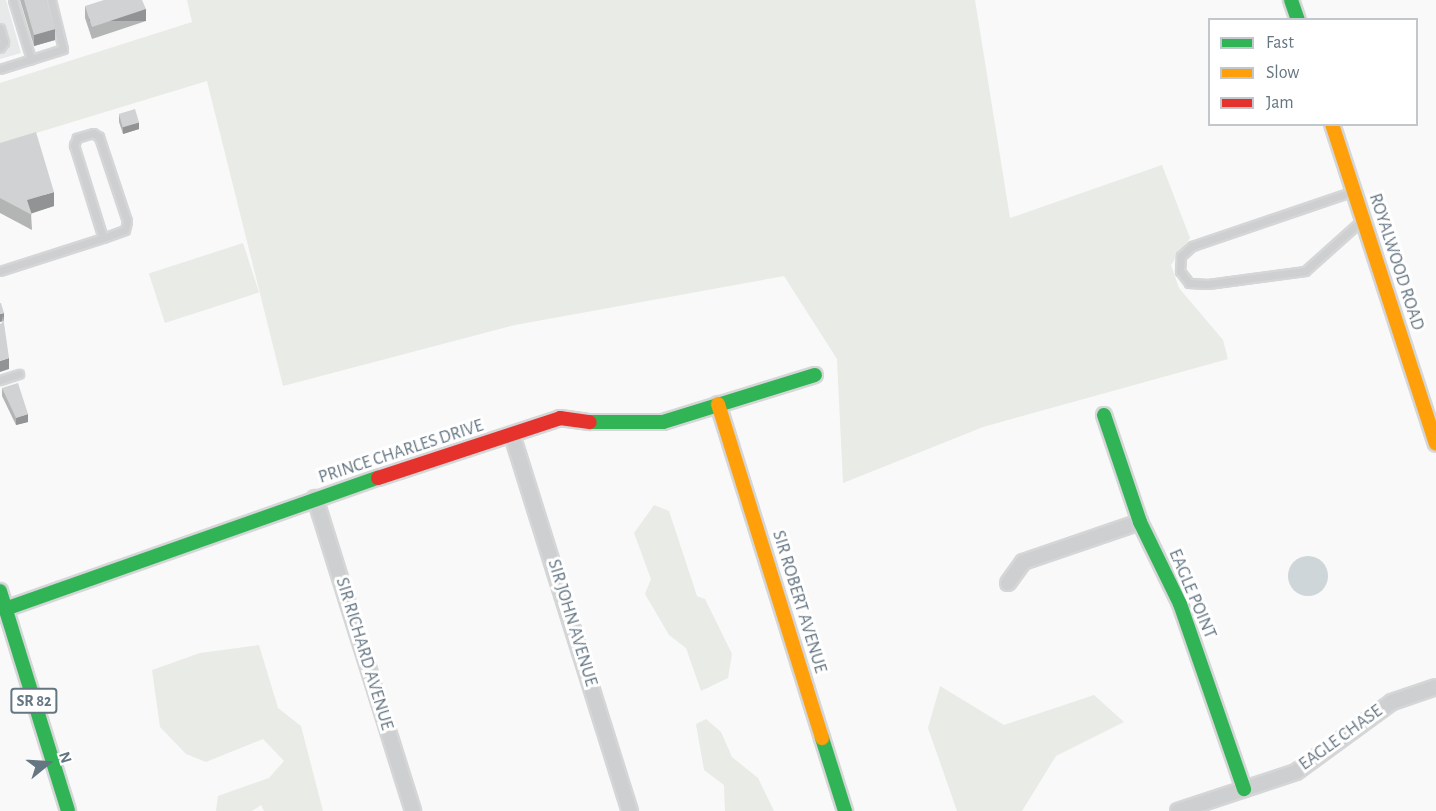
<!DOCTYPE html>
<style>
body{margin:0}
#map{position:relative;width:1436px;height:811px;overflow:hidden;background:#f9f9f9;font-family:"Alegreya Sans",sans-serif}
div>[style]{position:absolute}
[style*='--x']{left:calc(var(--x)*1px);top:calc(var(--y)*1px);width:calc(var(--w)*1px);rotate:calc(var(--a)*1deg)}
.built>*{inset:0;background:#e8e9e9}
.green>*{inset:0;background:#e8ebe6;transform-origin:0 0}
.water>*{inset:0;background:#ced6d9}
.round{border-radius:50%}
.roads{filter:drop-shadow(2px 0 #d5d6d7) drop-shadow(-2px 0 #d5d6d7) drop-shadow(0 2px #d5d6d7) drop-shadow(0 -2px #d5d6d7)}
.lane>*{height:7px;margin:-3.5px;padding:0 3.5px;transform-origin:3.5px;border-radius:3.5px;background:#cecfd0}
.street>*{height:14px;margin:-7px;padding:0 7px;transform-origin:7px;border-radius:7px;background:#cecfd0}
.fast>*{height:14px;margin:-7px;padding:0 7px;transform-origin:7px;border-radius:7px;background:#30b455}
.slow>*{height:14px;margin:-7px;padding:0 7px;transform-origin:7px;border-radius:7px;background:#ff9f0a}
.jam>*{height:14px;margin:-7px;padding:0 7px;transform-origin:7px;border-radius:7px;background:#e5322d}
.wall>*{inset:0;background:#b3b5b5}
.shaded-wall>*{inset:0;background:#929394;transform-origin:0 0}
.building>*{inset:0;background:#d0d2d3;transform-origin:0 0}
span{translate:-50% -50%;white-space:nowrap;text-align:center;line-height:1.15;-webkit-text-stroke:6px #fff;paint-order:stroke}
.shield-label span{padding:2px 4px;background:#fff;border:2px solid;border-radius:4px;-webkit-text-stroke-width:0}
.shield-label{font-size:16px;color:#657683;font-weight:700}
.street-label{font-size:18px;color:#657683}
.legend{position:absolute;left:1208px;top:18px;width:210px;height:108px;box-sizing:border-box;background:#fff;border:2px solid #c1c8cd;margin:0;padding:8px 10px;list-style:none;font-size:18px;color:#657683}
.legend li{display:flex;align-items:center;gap:12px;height:30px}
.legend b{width:30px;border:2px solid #c1c8cd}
.north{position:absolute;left:18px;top:733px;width:60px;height:60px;-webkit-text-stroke:4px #fff;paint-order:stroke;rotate:72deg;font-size:16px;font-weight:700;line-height:24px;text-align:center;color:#657683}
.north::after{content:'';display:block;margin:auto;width:21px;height:27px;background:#657683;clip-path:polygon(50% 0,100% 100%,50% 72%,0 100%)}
</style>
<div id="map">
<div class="built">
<i style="clip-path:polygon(0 0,6px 0,21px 53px,0 59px)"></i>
</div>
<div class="green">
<i style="clip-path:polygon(187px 0,975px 0,1010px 218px,1162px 165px,1190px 238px,1171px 265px,1179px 288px,1223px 340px,1228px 359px,983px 427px,843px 483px,837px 359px,784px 276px,515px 325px,283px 386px,207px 81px,0 144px,0 83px,192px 22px)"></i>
<i style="left:243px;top:243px;width:52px;height:99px;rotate:72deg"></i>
<i style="clip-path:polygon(654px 505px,669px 511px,697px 596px,705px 599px,732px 654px,728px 678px,701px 691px,686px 648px,669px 635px,645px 594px,651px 579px,634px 533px)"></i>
<i style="clip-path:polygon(259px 645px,278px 708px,301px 726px,323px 811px,264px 811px,261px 805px,252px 811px,216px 811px,218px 796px,269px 778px,284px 761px,263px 739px,206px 762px,186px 754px,160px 727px,152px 670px,200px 653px)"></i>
<i style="clip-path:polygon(940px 686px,1004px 725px,1094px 695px,1124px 722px,1056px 756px,1022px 811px,957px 811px,928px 728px)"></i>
<i style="clip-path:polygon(706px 719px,721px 732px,732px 757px,758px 778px,774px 811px,725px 811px,724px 785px,704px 770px,696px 724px)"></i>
</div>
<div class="water">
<i class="round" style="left:1288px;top:556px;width:40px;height:40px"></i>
</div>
<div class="roads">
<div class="lane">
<i style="--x:13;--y:0;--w:62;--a:73"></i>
<i style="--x:0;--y:28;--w:15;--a:74"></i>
<i style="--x:4;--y:42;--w:7;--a:124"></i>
<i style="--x:0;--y:69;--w:66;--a:-17.6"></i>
<i style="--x:63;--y:49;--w:50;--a:-103.8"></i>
<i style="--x:1351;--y:192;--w:168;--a:161.2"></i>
<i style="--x:1192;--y:246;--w:15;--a:138"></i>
<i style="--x:1181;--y:256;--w:15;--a:94"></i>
<i style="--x:1180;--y:271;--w:15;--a:53"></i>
<i style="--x:1189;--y:283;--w:19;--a:3"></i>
<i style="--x:1208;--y:284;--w:98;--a:-7.6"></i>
<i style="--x:1305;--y:271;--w:75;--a:-41.8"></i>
<i style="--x:0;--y:271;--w:108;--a:-17.8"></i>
<i style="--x:103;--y:238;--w:23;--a:-20"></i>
<i style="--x:125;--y:230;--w:9;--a:-77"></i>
<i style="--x:127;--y:221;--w:89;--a:-108.4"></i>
<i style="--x:99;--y:137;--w:7;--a:-146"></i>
<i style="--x:93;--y:133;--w:17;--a:163"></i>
<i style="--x:77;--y:138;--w:8;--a:113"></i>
<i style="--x:74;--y:145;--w:97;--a:72.7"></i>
<i style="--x:0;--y:380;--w:20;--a:-18"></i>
</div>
<div class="street">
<i style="--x:512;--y:435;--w:394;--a:72.6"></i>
<i style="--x:315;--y:498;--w:328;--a:72.6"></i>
<i style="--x:1008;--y:583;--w:26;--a:-54"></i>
<i style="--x:1023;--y:562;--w:124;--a:-18.9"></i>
<i style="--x:1178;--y:811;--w:124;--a:-18.3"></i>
<i style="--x:1296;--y:772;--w:119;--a:-36.1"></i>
<i style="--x:1392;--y:702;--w:46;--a:-18.8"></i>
</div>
<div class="fast">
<i style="--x:1291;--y:0;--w:21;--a:71"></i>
<i style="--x:1104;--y:415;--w:113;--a:71.4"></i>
<i style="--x:1140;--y:522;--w:91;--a:64"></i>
<i style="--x:1180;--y:604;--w:196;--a:70.9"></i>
<i style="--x:590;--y:422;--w:73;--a:0"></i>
<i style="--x:663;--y:422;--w:159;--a:-17.2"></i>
<i style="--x:0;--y:591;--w:230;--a:72.8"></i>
<i style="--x:5;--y:609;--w:395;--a:-19.4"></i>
<i style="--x:822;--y:738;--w:77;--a:72.5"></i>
</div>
<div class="slow">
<i style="--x:1332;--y:124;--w:336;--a:72"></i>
<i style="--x:718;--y:404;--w:350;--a:72.7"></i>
</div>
<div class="jam">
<i style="--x:378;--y:478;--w:192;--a:-18.2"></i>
<i style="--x:560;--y:418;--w:30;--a:8"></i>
</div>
</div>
<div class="wall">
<i style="clip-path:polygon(20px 0,46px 0,55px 40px,34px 46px)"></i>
<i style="clip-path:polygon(85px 6px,146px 21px,92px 39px,85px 18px)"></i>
<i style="clip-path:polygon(119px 114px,139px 129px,123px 134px,119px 122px)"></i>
<i style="clip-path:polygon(0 143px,54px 206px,31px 213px,32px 230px,0 213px)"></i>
<i style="clip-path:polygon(2px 388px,28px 422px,16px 425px,2px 396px)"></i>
</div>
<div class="shaded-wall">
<i style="left:146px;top:9px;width:12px;height:57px;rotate:90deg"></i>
<i style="clip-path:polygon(55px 29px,55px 40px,34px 46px,34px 35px)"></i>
<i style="clip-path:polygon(139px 122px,139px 129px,123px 134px,123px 127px)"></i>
<i style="clip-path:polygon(54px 192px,54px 206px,30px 214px,27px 200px)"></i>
<i style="clip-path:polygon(4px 313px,4px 321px,0 322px,0 314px)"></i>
<i style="clip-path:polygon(9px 358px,9px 369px,0 372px,0 361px)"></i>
<i style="clip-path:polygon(28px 414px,28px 422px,16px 425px,16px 418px)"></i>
</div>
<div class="building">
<i style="clip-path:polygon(24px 0,46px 0,55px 29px,34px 35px)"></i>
<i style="clip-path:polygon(104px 0,142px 0,146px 9px,92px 27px,85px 6px)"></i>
<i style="left:135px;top:109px;width:14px;height:17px;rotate:73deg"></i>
<i style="clip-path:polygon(36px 132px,54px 192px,27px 200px,32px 215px,0 198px,0 143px)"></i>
<i style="clip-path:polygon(0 303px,1px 303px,4px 313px,0 314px)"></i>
<i style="clip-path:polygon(3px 316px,9px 358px,0 361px,0 324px,2px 323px)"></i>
<i style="clip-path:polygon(18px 383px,28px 414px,16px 418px,2px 388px)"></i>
</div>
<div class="shield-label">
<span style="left:34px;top:701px">SR 82</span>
</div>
<div class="street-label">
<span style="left:1396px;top:262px;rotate:72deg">ROYALWOOD ROAD</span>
<span style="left:401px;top:452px;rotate:-18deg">PRINCE CHARLES DRIVE</span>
<span style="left:1192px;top:594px;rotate:67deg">EAGLE POINT</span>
<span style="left:799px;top:602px;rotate:73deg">SIR ROBERT AVENUE</span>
<span style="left:572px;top:623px;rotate:73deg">SIR JOHN AVENUE</span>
<span style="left:364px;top:654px;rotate:73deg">SIR RICHARD AVENUE</span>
<span style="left:1341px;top:738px;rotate:-36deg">EAGLE CHASE</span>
</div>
<ul class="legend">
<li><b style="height:8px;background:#30b455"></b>Fast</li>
<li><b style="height:8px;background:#ff9f0a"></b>Slow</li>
<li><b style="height:8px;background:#e5322d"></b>Jam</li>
</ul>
<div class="north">N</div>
</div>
